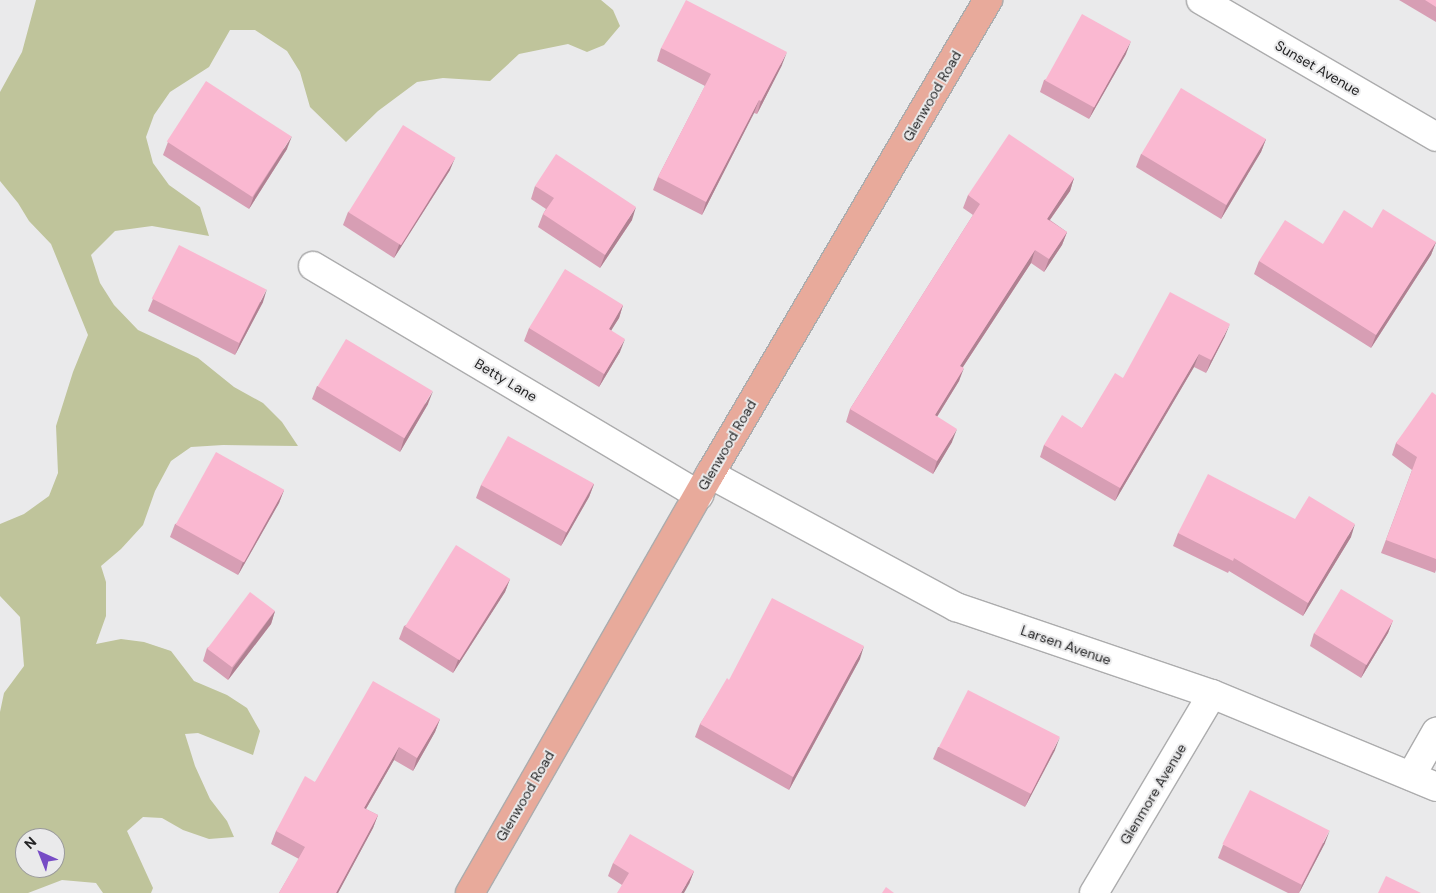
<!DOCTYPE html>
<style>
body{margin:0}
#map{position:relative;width:1436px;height:893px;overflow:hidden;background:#eaeaeb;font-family:"DM Sans",sans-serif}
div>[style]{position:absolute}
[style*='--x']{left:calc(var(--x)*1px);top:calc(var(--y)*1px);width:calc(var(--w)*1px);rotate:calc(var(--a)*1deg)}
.green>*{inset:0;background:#bfc49b}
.roads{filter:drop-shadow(1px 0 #acacad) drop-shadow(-1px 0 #acacad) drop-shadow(0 1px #acacad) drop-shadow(0 -1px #acacad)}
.minor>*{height:28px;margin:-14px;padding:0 14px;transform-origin:14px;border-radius:14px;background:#fff}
.major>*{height:28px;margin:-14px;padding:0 14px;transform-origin:14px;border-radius:14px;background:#e8aa9b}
.wall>*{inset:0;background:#d79eb4}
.shaded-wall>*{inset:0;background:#af8192}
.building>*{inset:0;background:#fab8d1;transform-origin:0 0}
span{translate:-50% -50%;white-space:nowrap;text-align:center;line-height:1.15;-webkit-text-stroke:4px #eaeaeb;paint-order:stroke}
.street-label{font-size:14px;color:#232324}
.north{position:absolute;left:15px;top:828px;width:50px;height:50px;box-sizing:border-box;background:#eaeaeb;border:1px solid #9a9a9b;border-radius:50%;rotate:316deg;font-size:14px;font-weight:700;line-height:20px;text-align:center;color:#232324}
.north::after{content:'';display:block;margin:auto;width:18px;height:22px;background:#774cc5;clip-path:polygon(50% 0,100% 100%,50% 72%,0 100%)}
</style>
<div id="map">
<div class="green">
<i style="clip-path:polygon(evenodd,36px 0,601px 0,613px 10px,620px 26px,604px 45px,587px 52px,568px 44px,519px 54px,490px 81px,443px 78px,417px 82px,378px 111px,346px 142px,310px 107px,300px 72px,287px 51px,255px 30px,230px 30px,209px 67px,170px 92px,154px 115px,146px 137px,153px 163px,169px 185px,200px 207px,209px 236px,152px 226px,115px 231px,91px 255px,100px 283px,114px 305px,138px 330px,198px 358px,234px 387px,263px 403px,282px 422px,298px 446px,223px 445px,191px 447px,171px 461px,155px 491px,143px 525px,121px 549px,101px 566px,106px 582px,106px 616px,96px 644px,121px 639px,144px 642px,171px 651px,194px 681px,227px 695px,247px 708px,260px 731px,253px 755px,198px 733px,185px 734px,195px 766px,210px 799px,227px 821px,234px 837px,209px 839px,183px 830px,162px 818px,143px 817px,127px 831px,153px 888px,151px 893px,103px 893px,96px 883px,62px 880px,28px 893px,0 893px,0 712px,4px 693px,24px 666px,20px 617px,0 596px,0 524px,24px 514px,49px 496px,58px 473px,56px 426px,73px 372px,88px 335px,51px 244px,29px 221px,18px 203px,0 181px,0 92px,22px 52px,36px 0,25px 838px,55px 838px,55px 868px,25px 868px,25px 838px)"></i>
</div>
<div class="roads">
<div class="minor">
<i style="--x:1201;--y:0;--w:272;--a:30.2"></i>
<i style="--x:313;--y:266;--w:449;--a:30.7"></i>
<i style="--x:710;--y:474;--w:280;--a:28.4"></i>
<i style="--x:956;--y:607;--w:270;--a:18.8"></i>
<i style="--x:1212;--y:694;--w:243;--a:22.5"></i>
<i style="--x:1411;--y:776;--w:51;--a:-60.4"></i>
<i style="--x:1094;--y:893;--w:231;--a:-59.3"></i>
</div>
<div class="major">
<i style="--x:470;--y:893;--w:483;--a:-60.2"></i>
<i style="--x:710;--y:474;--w:550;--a:-59.61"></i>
</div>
</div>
<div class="wall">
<i style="clip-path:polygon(1399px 0,1436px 0,1436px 22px)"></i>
<i style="clip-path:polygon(661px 48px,782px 65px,757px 114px,754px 113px,702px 215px,653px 190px,658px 177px,705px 86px,657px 61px)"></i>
<i style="clip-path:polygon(1126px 54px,1089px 119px,1040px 92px,1044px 80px)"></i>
<i style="clip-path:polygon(1266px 139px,1261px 152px,1221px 219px,1136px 167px,1141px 154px)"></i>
<i style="clip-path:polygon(168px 142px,287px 149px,249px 209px,163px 155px)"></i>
<i style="clip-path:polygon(450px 170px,394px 258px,343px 225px,348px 212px)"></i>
<i style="clip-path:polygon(1074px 178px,1070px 191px,1050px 220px,1067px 232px,1062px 245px,1044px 272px,1031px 263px,963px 367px,959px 381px,937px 417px,952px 442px,933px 474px,846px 422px,850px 409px,973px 215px,963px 208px,968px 195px)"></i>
<i style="clip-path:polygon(535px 186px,632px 220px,600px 268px,538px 227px,543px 214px,546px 209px,531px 199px)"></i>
<i style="clip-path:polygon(1372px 228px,1436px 242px,1431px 255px,1371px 348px,1254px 274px,1259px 261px,1323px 244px)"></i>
<i style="clip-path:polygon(153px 299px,263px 302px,235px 355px,148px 311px)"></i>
<i style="clip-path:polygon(623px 305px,619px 318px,611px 330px,620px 352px,599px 387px,524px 341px,529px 328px)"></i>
<i style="clip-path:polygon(1225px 336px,1206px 373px,1194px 367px,1115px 501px,1040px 457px,1044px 445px,1082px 428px,1123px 378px)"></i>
<i style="clip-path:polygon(317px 386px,428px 404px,400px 452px,312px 399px)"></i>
<i style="clip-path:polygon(1436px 395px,1436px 570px,1435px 573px,1381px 553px,1412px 470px,1392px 455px,1396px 443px)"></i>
<i style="clip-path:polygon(594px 484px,589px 497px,561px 546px,476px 498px,481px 485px)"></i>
<i style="clip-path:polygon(284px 490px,279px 503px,238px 575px,170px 537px,175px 524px)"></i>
<i style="clip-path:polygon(1295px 519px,1351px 537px,1303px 616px,1229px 571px,1228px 573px,1173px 546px,1178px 533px)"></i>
<i style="clip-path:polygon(510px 579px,505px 592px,453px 673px,399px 639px,404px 626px)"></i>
<i style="clip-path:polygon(275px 611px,271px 624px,228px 680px,203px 661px,207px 648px)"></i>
<i style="clip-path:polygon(1393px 620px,1388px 633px,1361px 678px,1310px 646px,1314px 633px)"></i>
<i style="clip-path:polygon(860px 659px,789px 790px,695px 737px,700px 724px,729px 680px)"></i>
<i style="clip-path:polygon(440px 719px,435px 732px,413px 771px,394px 760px,366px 809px,378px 815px,373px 828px,338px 893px,279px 893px,299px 859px,271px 844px,276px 831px,315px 782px)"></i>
<i style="clip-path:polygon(938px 747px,1055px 750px,1025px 807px,933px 759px)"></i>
<i style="clip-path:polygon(1325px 843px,1299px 893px,1288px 893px,1218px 858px,1223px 845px)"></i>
<i style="clip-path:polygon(613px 863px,694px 871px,689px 884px,622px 885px,608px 876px)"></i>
</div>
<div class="shaded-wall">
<i style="clip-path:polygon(1131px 41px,1126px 54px,1089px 119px,1094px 107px)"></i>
<i style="clip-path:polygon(787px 52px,782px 65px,757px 114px,761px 101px)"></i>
<i style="clip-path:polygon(759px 100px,754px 113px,702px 215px,706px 202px)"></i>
<i style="clip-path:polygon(292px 136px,287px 149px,249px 209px,254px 196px)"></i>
<i style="clip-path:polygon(1266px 139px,1261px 152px,1221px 219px,1226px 206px)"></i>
<i style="clip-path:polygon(455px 158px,450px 170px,394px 258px,399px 245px)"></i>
<i style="clip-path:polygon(1074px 178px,1070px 191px,1042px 231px,1047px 219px)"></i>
<i style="clip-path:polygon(636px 207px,632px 220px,600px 268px,605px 255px)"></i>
<i style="clip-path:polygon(1067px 232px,1062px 245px,1044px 272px,1049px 259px)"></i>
<i style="clip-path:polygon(1436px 242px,1431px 255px,1371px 348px,1376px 335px)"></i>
<i style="clip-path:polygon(1035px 250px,1031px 263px,955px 379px,960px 366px)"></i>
<i style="clip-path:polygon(267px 289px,263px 302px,235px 355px,240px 342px)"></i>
<i style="clip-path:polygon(623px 305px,619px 318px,604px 342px,609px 329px)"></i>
<i style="clip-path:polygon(1230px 324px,1225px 336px,1206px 373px,1211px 360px)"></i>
<i style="clip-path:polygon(625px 339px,620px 352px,599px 387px,604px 374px)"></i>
<i style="clip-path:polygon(1199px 354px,1194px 367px,1115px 501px,1120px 488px)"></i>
<i style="clip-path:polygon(964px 368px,959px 381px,930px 428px,935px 415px)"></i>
<i style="clip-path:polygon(433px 391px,428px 404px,400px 452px,404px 439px)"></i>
<i style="clip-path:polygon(957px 429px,952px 442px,933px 474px,937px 461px)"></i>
<i style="clip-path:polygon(594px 484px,589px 497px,561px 546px,566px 533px)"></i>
<i style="clip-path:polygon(284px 490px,279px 503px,238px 575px,243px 562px)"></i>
<i style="clip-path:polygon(1355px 524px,1351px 537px,1303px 616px,1308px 603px)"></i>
<i style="clip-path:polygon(510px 579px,505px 592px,453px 673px,458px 660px)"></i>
<i style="clip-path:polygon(275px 611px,271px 624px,228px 680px,233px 668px)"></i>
<i style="clip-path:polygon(1393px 620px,1388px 633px,1361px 678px,1366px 665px)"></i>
<i style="clip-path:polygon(864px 646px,860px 659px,789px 790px,793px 777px)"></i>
<i style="clip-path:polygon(440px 719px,435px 732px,413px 771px,417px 758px)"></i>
<i style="clip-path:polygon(1060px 737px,1055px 750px,1025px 807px,1030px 795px)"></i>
<i style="clip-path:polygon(399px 747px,394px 760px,359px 821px,364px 808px)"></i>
<i style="clip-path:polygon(378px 815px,373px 828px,338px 893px,336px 893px)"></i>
<i style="clip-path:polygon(1330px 830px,1325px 843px,1299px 893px,1302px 885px)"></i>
<i style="clip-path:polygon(694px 871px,689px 884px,684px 893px,681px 893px)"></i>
</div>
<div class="building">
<i style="clip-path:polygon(686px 0,787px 52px,761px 101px,759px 100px,706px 202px,658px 177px,711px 74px,661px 48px)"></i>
<i style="clip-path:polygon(1425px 0,1436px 0,1436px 7px)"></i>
<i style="left:1082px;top:14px;width:56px;height:76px;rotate:29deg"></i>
<i style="left:206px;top:81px;width:102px;height:72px;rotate:33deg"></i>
<i style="left:1181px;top:88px;width:99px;height:77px;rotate:31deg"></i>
<i style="left:403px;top:125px;width:62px;height:103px;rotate:32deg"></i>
<i style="clip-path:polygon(1009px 134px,1074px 178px,1047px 219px,1067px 232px,1049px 259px,1035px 250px,960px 366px,964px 368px,935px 415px,957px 429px,937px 461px,850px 409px,980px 204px,968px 195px)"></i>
<i style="clip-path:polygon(556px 154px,636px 207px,605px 255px,543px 214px,554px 198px,535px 186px)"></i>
<i style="clip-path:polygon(1383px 209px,1436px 242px,1376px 335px,1259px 261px,1285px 220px,1323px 244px,1344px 210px,1372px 228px)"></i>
<i style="left:179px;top:245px;width:98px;height:60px;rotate:27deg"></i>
<i style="clip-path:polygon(565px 269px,623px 305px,609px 329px,625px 339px,604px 374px,529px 328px)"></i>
<i style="clip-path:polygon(1170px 292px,1230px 324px,1211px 360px,1199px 354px,1120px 488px,1044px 445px,1062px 415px,1082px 428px,1115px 373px,1123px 378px)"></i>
<i style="left:346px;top:339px;width:101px;height:55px;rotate:31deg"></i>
<i style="clip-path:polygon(1432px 392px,1436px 395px,1436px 559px,1386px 540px,1417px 457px,1396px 443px)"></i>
<i style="left:508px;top:436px;width:98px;height:56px;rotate:29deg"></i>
<i style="left:216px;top:452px;width:78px;height:83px;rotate:29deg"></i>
<i style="clip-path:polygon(1208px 474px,1295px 519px,1309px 496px,1355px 524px,1308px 603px,1234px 558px,1233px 561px,1178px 533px)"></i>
<i style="left:456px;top:545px;width:64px;height:96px;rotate:32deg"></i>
<i style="left:1341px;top:589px;width:61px;height:52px;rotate:31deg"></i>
<i style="left:250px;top:592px;width:31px;height:71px;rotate:37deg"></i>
<i style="clip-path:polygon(772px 598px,864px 646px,793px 777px,700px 724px,727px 678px,729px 680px)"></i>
<i style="clip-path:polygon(373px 681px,440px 719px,417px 758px,399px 747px,364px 808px,378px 815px,336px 893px,279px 893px,305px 847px,276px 831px,305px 776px,315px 782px)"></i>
<i style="left:968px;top:690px;width:103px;height:64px;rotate:27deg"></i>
<i style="left:1250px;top:790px;width:89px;height:61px;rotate:27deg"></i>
<i style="clip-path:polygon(630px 834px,694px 871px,681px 893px,617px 893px,629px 873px,613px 863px)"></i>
<i style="clip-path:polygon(1386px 876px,1421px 893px,1378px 893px)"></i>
<i style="clip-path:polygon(886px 887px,894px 893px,882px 893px)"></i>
</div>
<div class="street-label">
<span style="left:1318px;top:68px;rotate:30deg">Sunset Avenue</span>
<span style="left:932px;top:96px;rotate:-60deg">Glenwood Road</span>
<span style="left:506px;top:380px;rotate:31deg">Betty Lane</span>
<span style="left:727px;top:445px;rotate:-60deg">Glenwood Road</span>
<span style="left:1066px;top:645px;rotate:19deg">Larsen Avenue</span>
<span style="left:1153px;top:794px;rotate:-59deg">Glenmore Avenue</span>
<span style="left:525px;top:796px;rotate:-60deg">Glenwood Road</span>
</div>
<div class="north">N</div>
</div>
